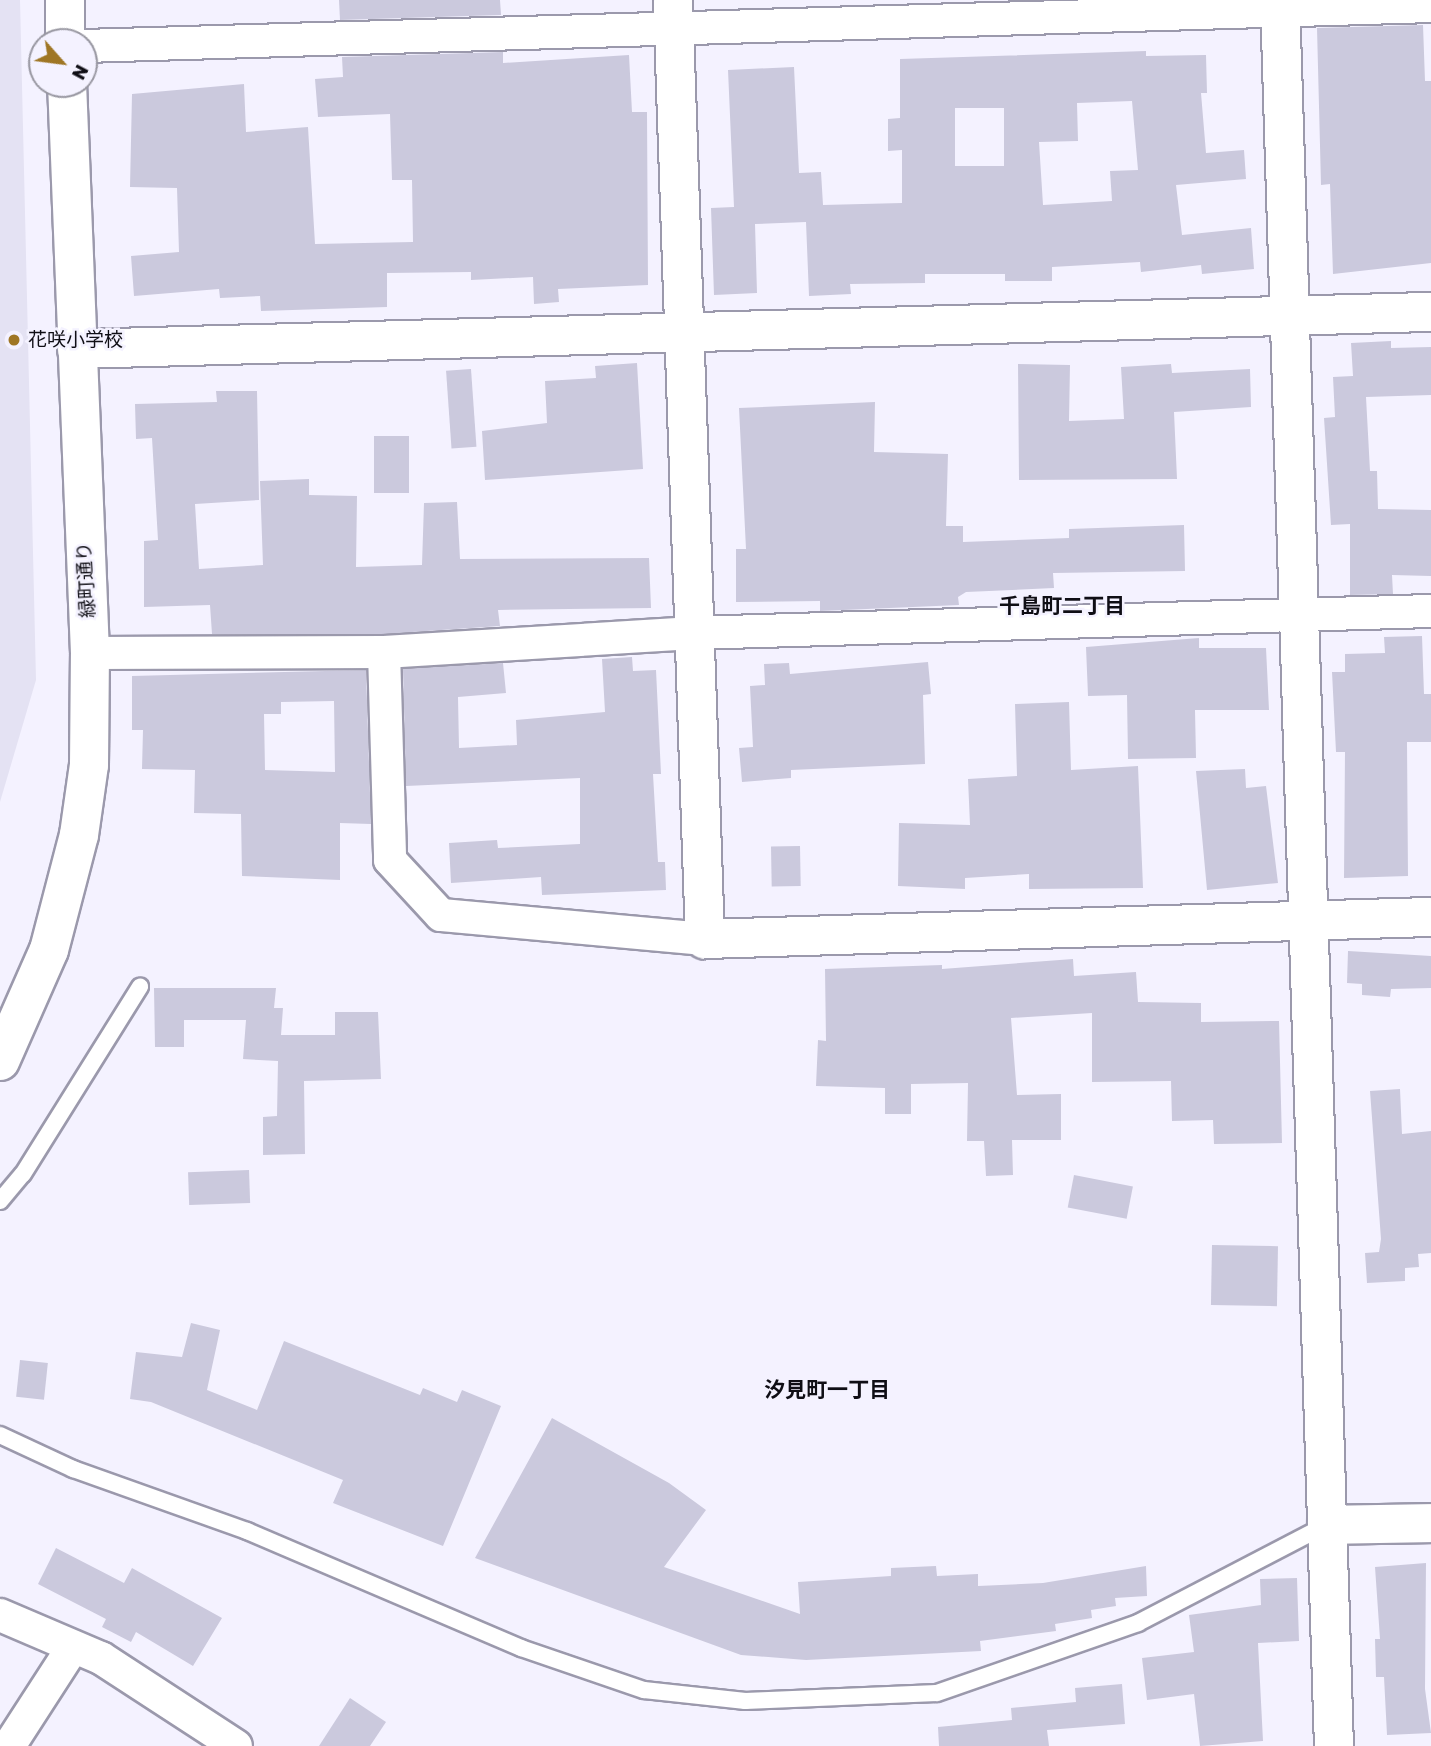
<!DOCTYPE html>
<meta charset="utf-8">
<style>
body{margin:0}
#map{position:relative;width:1431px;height:1746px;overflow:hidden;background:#f4f2ff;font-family:Rubik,"Noto Sans JP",sans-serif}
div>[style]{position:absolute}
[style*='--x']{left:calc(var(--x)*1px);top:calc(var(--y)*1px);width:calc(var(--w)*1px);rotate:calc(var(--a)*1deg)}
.built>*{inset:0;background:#e4e2f3}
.building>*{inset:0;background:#cbc9dd;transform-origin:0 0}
.roads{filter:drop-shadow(2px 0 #9b99ac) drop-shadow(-2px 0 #9b99ac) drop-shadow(0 2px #9b99ac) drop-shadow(0 -2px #9b99ac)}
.service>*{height:16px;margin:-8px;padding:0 8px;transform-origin:8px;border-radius:8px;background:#fff}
.minor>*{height:32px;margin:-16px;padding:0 16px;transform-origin:16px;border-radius:16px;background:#fff}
.tertiary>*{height:38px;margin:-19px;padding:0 19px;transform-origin:19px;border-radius:19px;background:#fff}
.dots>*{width:19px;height:19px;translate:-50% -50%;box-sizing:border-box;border:4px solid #f4f2ff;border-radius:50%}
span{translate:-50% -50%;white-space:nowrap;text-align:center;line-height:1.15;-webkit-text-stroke:5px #f4f2ff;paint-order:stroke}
.poi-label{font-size:19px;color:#0f0e15}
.left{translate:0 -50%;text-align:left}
.street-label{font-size:19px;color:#0f0e15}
.neighbourhood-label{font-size:21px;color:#0f0e15;font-weight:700}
.north{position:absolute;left:28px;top:28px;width:70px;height:70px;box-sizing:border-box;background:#f4f2ff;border:2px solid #9897a1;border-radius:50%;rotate:118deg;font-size:19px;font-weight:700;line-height:28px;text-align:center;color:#0f0e15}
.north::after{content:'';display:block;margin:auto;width:24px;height:32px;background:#9f7624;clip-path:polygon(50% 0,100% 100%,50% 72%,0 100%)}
</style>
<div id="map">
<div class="built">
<i style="clip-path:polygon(0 0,20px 0,36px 680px,0 802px)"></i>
</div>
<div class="building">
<i style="clip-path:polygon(339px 0,500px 0,501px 15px,340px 20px)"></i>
<i style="clip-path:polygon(1423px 25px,1425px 81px,1431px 81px,1431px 263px,1333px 274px,1330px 184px,1321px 185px,1317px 28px)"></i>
<i style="clip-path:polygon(evenodd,1146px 51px,1146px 56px,1206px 55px,1207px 93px,1201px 93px,1206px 153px,1244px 150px,1246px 179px,1176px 185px,1182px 235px,1251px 228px,1254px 269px,1202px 274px,1201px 265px,1141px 272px,1140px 262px,1052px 267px,1052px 281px,1005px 281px,1005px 274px,925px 274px,925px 283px,850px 284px,851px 294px,809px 296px,806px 222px,755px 224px,757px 293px,714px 295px,711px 208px,734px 207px,728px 70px,794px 67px,799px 173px,821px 172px,823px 205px,902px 203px,902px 150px,888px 151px,888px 119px,900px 118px,900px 59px,1146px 51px,1132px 101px,1138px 170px,1110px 171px,1112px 201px,1043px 205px,1039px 142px,1078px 141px,1077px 103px,1132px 101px,1146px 51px,955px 108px,1004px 108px,1004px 166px,955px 166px,955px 108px)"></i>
<i style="clip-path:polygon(503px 52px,503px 63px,629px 55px,632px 112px,647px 112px,648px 285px,558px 289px,559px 302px,534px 304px,533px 277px,471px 280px,471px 272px,387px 273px,387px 307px,261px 311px,260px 296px,220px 298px,219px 289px,134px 296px,131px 256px,179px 252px,177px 188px,130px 187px,132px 94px,244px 84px,246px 132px,308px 127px,315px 244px,413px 242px,412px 180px,392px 180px,390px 114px,318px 117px,315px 79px,343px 77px,342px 57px)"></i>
<i style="clip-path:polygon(1391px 341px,1391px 348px,1431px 347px,1431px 395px,1366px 397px,1370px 471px,1377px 471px,1378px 509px,1431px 510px,1431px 576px,1392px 575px,1393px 594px,1350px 595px,1350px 524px,1331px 525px,1324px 418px,1335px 417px,1333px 377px,1353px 376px,1351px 343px)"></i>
<i style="clip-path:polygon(637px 363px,643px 469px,485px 480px,482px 431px,547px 423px,545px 381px,596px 378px,595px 366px)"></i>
<i style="clip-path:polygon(1018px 364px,1070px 365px,1069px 421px,1124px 419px,1121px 367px,1171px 364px,1172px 373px,1250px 369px,1251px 407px,1174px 412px,1177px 479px,1019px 480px)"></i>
<i style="left:471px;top:369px;width:78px;height:25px;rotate:86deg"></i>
<i style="clip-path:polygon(216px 391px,257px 391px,259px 500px,195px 504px,199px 569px,263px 565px,260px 481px,309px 479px,309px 495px,357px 496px,356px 567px,422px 565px,424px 503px,457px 502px,460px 559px,649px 558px,651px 608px,498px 610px,500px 626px,383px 634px,212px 634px,210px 605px,144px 607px,144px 541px,158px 540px,152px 438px,136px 439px,135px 404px,217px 402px)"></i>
<i style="clip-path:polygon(875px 402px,874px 452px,948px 454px,946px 526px,963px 526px,963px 542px,1069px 538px,1069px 529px,1184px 525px,1185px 571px,1053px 573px,1054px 588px,966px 592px,958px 597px,959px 605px,820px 611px,820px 601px,736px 602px,736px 549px,746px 549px,739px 408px)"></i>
<i style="left:374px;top:436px;width:35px;height:57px"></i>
<i style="clip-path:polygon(1422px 636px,1424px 694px,1431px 694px,1431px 742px,1407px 742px,1408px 876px,1344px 878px,1345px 752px,1336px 752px,1332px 672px,1345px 672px,1345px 654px,1385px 653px,1384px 637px)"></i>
<i style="clip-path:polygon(1199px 638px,1199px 648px,1266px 648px,1269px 710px,1195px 710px,1196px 758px,1128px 759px,1127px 695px,1088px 696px,1086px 647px)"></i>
<i style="clip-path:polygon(632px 657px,633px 671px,656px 670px,661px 774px,653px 774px,658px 862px,665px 862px,666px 890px,542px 895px,541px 877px,451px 883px,449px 843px,497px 840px,498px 848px,580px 844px,580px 778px,406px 786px,403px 669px,503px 663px,506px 693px,458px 697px,459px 748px,517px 745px,516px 720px,605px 712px,602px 659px)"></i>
<i style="clip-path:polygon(928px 662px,931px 694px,923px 695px,925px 764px,791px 770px,791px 778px,742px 782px,739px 748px,753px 747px,750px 686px,765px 685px,764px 664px,789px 663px,790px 674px)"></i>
<i style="clip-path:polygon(evenodd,366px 670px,371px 824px,340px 823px,340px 880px,242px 876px,241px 814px,194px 813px,195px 770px,142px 769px,143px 730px,132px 730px,132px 676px,366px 670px,334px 701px,335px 772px,265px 770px,264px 714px,281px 714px,281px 702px,334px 701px)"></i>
<i style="clip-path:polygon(1069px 702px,1071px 770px,1138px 766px,1143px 888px,1029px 889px,1029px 874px,965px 878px,965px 889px,898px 886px,899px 823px,970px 825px,968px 779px,1017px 776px,1015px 704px)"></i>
<i style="clip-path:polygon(1245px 769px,1246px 788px,1266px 786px,1278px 883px,1207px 890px,1196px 771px)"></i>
<i style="left:800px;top:846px;width:40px;height:29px;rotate:89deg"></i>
<i style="clip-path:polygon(1348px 951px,1431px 956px,1431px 988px,1391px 989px,1390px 997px,1362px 995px,1362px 984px,1347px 983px)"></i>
<i style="clip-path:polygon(1073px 959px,1074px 976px,1136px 972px,1138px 1002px,1201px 1003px,1201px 1022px,1279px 1021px,1282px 1143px,1214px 1144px,1213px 1120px,1172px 1121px,1171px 1081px,1092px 1082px,1092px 1013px,1011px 1018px,1017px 1095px,1061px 1094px,1061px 1140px,1012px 1140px,1013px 1175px,986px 1176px,984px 1141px,967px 1141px,968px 1083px,911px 1084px,911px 1114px,885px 1114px,885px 1088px,816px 1086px,818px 1040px,826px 1041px,825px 969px,942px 965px,942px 969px)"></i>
<i style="clip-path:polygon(154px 988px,276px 988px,274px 1008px,283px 1008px,281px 1035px,335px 1035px,335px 1012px,378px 1012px,381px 1079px,304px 1081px,305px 1154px,263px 1155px,263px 1117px,277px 1116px,278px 1061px,243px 1059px,246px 1020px,184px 1020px,184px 1047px,155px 1047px)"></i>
<i style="clip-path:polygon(1400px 1089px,1402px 1134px,1431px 1131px,1431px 1253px,1418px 1254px,1419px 1267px,1405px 1268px,1405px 1281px,1367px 1283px,1365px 1253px,1379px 1252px,1381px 1239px,1370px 1091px)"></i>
<i style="left:249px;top:1170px;width:33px;height:61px;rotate:88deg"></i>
<i style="left:1074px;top:1175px;width:60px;height:33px;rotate:11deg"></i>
<i style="left:1212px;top:1245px;width:66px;height:60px;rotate:1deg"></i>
<i style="clip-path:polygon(191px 1323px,220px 1330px,207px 1390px,257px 1410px,284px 1341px,420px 1395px,423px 1388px,457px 1402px,462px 1390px,501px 1406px,443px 1546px,333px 1503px,343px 1480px,151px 1402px,130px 1399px,136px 1352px,182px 1357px)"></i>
<i style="left:20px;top:1360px;width:28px;height:37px;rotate:6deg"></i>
<i style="clip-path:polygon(552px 1418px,669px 1483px,706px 1510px,664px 1567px,800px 1614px,798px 1582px,891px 1576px,891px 1568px,936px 1566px,937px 1576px,978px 1574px,978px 1586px,1043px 1583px,1146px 1566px,1147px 1596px,1115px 1598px,1116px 1606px,1091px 1610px,1092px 1618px,1055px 1624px,1056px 1631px,980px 1641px,981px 1651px,806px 1660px,741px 1655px,475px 1558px)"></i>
<i style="clip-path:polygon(56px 1548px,124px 1583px,132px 1568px,222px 1618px,193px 1666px,136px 1632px,131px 1642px,102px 1627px,106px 1619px,38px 1584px)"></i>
<i style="clip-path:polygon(1426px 1563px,1425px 1689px,1431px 1733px,1387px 1735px,1384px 1677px,1376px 1677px,1375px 1639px,1380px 1639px,1375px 1567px)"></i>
<i style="clip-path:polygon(1297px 1578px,1299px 1641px,1258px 1643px,1263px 1741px,1200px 1746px,1194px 1694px,1147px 1700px,1142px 1658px,1194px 1652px,1189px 1615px,1261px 1605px,1260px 1579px)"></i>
<i style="clip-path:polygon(1122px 1684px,1125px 1724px,1047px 1730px,1049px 1746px,939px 1746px,938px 1727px,1012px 1720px,1011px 1708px,1076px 1702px,1075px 1688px)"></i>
<i style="clip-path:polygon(350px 1698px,386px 1722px,370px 1746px,319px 1746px)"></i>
</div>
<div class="roads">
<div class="service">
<i style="--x:0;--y:1201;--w:35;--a:-50"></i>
<i style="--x:23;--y:1174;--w:221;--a:-58"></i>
<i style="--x:0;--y:1435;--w:81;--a:25"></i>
<i style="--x:73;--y:1469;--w:185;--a:19.6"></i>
<i style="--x:247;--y:1531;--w:298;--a:23.1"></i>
<i style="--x:521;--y:1648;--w:130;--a:18.9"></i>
<i style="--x:644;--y:1690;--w:102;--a:6.2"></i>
<i style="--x:745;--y:1701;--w:192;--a:-2.4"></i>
<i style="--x:937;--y:1693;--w:213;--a:-19.2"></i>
<i style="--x:1138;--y:1623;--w:212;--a:-27.5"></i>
</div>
<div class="minor">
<i style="--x:84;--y:46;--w:1348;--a:-1.7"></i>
<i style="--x:384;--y:652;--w:208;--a:88.3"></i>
<i style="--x:390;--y:860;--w:75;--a:47.2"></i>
<i style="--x:441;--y:915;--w:265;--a:5.2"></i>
<i style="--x:90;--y:653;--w:294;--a:-0.2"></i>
<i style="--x:384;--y:652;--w:310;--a:-3.5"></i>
<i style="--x:693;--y:633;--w:738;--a:-1.71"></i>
<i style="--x:0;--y:1615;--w:110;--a:23.1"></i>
<i style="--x:101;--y:1658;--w:161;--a:33.1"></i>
<i style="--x:9;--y:1746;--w:118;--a:-57.1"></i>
</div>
<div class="tertiary">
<i style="--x:65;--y:0;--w:42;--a:90"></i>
<i style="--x:673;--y:0;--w:940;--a:88.05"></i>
<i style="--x:705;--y:939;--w:726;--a:-1.74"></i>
<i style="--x:1280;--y:0;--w:1747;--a:88.23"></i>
<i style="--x:77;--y:349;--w:1355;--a:-1.57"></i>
<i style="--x:0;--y:1061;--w:121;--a:-66.2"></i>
<i style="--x:49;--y:950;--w:119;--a:-75.4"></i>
<i style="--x:79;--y:835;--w:71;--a:-81.9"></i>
<i style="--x:89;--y:765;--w:112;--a:-89.5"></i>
<i style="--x:90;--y:653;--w:569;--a:-92.31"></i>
<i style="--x:1327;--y:1525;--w:104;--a:-1.1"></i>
</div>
</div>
<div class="dots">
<i style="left:14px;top:340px;background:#9f7624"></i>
</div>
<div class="poi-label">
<span class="left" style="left:28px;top:340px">花咲小学校</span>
</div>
<div class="street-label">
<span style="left:86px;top:580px;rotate:-93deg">緑町通り</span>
</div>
<div class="neighbourhood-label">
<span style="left:1062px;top:606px">千島町二丁目</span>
<span style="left:827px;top:1390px">汐見町一丁目</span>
</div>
<div class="north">N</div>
</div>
